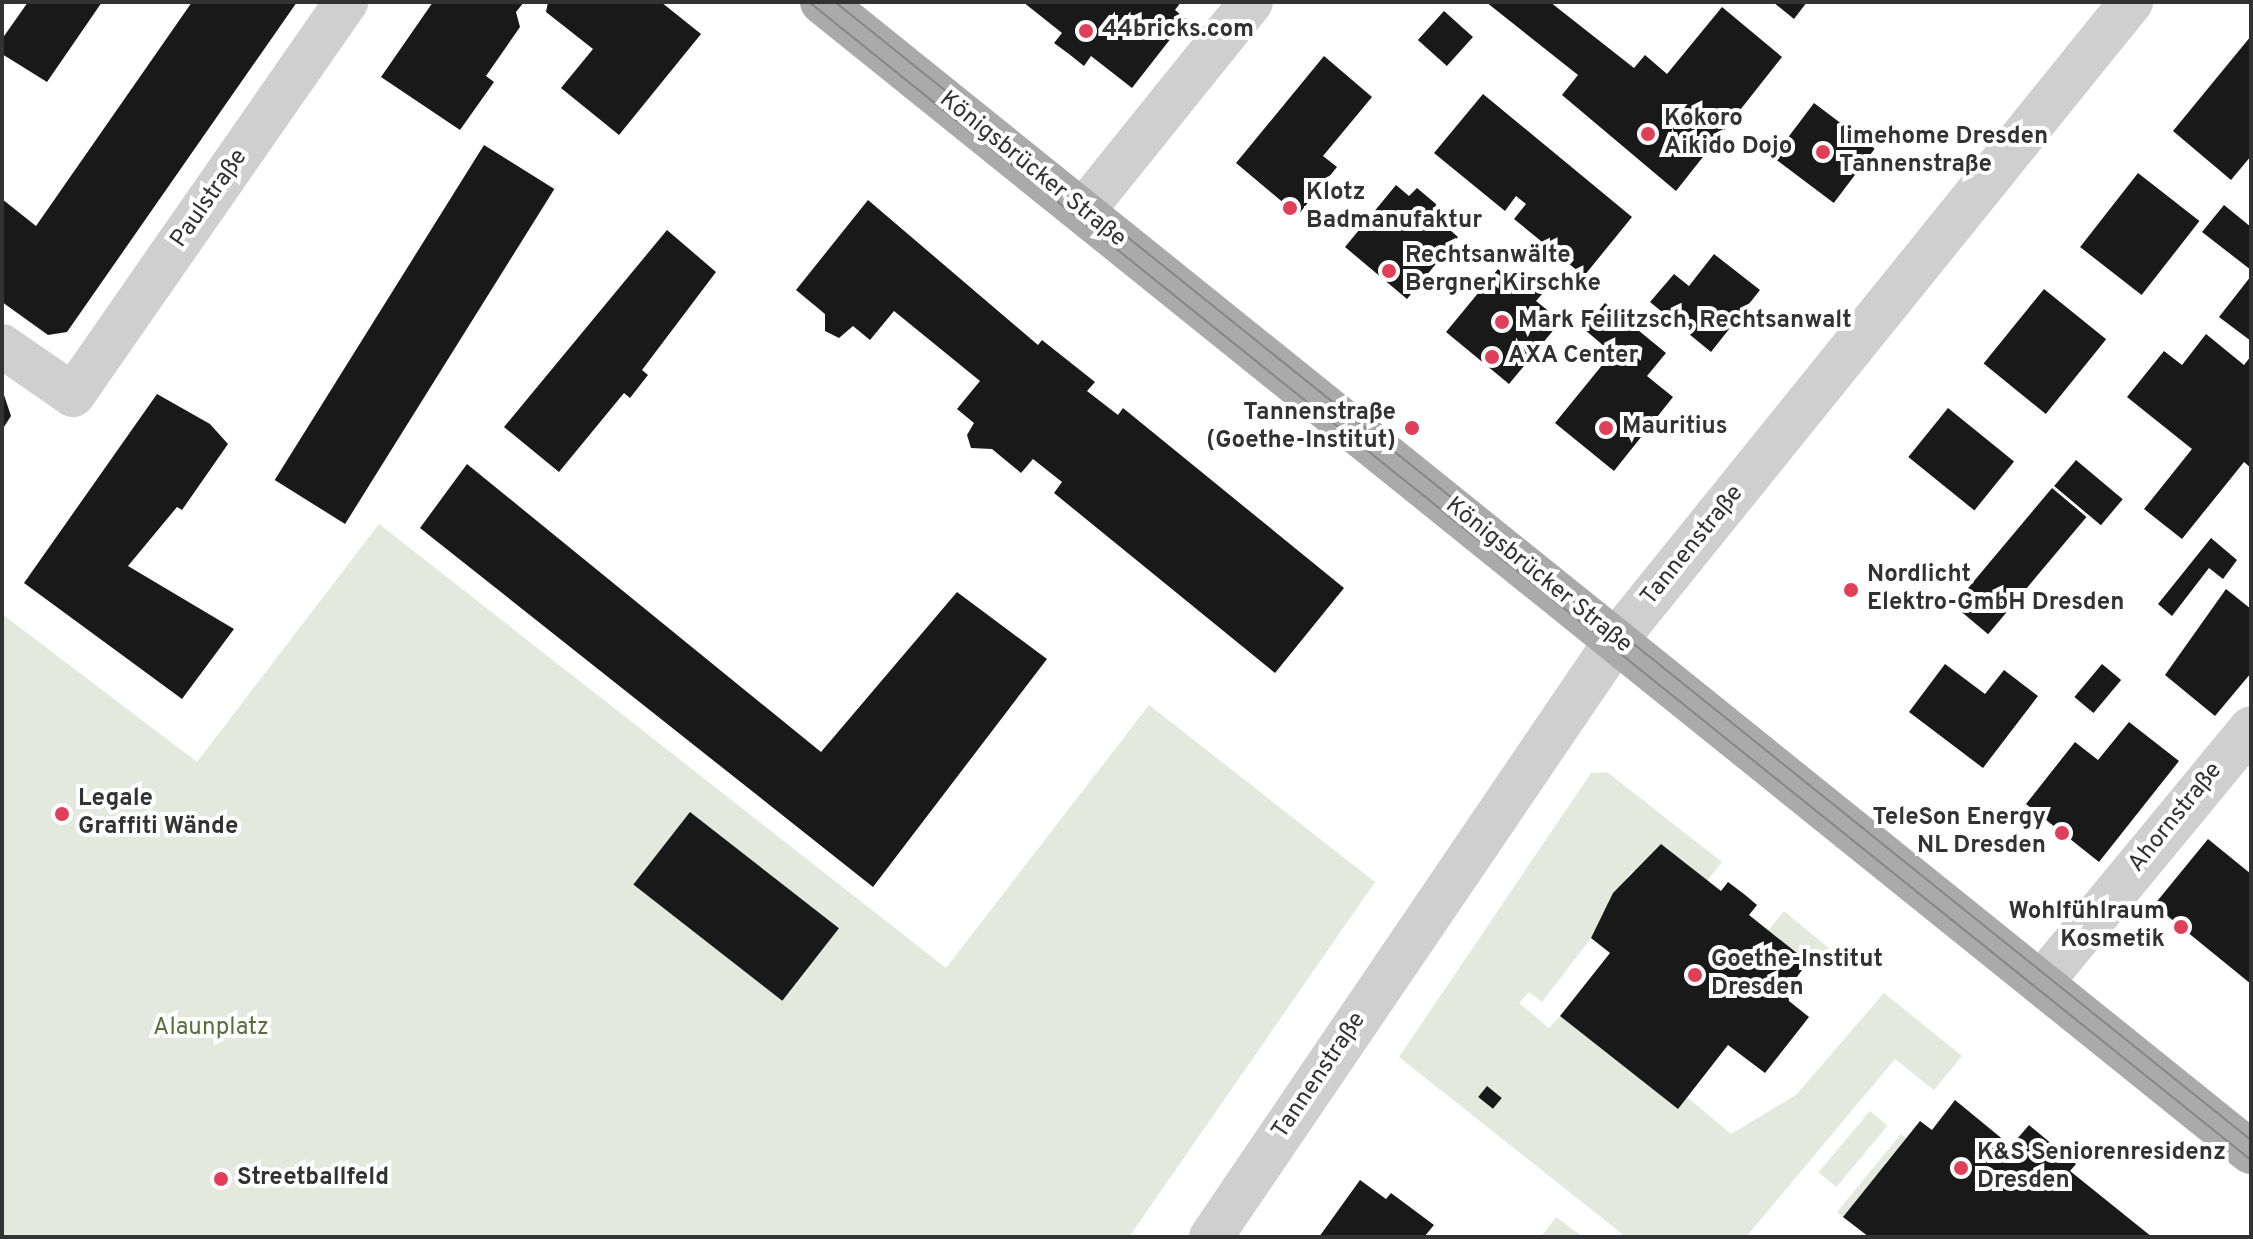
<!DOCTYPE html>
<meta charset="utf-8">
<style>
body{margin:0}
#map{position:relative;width:2253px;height:1239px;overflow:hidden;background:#fff;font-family:Overpass,sans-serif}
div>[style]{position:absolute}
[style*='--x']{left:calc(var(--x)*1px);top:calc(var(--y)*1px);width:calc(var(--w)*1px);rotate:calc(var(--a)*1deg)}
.green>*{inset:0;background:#e3e9dc;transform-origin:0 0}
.building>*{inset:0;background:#191919;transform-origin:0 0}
.minor>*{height:44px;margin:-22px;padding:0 22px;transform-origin:22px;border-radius:22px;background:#cfcfcf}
.major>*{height:44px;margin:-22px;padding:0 22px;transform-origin:22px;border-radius:22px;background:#aaa}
.tram>*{height:2px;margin:-1px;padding:0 1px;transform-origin:1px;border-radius:1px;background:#878787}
.dots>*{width:22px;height:22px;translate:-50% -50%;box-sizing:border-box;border:4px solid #fff;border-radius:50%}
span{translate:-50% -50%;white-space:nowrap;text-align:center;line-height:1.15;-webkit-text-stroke:8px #fff;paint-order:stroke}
.poi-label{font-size:24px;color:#323232;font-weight:700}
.left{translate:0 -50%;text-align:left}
.right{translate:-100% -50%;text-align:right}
.street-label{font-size:24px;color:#323232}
.park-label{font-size:24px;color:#596e40}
.frame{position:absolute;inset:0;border:4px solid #323232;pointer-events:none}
</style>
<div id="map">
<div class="green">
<i style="clip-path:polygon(379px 524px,946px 968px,1149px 705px,1375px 882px,1129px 1237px,2px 1237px,2px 614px,197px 762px)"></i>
<i style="clip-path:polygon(1607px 772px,1722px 862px,1707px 881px,1631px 871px,1604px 921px,1542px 1002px,1529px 992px,1519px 1003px,1549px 1028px,1560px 1016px,1677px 1108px,1687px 1097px,1731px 1134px,1796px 1095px,1884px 993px,1962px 1056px,1934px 1090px,1895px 1059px,1746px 1237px,1626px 1237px,1399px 1057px,1591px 773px)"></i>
<i style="clip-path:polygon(1784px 911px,1836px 954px,1827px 966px,1817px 969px,1768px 931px)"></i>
<i style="left:1870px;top:1111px;width:23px;height:80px;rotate:40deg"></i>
<i style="clip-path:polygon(1901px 1134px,1906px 1138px,1843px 1217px,1837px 1212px)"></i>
<i style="clip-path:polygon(1556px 1217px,1583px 1237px,1541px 1237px)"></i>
</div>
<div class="building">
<i style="clip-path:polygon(28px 2px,102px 2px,47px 82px,2px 54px,2px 39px)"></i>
<i style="clip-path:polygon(192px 2px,297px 2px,67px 332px,48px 335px,2px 302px,2px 199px,36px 226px)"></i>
<i style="clip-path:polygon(433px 2px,524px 2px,516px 12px,520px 27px,486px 76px,494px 82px,460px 130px,381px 77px)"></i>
<i style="clip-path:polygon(548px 2px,661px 2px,701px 34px,619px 135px,561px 88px,593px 49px,546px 12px)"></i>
<i style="clip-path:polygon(1023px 2px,1181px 2px,1175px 10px,1186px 19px,1132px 88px,1091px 56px,1084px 66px,1069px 54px,1054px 43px,1062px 33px)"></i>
<i style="clip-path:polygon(1486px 2px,1550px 2px,1634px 68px,1645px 55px,1667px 74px,1722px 7px,1782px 57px,1676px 191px,1562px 95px,1578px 75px)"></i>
<i style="clip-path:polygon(1773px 2px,1807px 2px,1794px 19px)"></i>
<i style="left:1444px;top:11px;width:39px;height:39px;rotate:42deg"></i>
<i style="clip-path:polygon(2251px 36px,2251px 156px,2231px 180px,2173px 131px)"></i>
<i style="clip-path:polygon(1324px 56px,1372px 97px,1323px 156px,1337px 167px,1298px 215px,1236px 163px)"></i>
<i style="clip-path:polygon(1483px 94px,1632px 217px,1584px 276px,1514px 219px,1526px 204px,1516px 196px,1505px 211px,1434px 153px)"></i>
<i style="left:1814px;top:103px;width:76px;height:68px;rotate:37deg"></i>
<i style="left:484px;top:145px;width:83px;height:395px;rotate:32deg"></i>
<i style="left:2138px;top:173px;width:78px;height:94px;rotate:38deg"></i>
<i style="clip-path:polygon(1396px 185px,1409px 196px,1417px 188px,1436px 204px,1434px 216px,1458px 237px,1407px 299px,1345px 247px)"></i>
<i style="clip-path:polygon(868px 200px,1038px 345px,1042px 340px,1095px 382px,1087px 391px,1118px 415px,1123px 408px,1344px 588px,1275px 673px,1054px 493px,1062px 482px,1033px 459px,1021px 473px,992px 449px,971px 448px,967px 435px,974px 423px,957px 409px,980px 381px,894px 311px,870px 340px,853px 326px,839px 338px,825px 331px,825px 314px,796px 290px)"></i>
<i style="clip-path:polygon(2224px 205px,2251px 227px,2251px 270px,2202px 232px)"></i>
<i style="clip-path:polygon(667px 230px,716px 272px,642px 370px,648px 375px,630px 398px,624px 393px,559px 472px,504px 427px)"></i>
<i style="clip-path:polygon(1714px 254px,1760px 290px,1711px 352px,1650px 302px,1674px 274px,1689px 286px)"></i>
<i style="clip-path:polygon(1498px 269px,1522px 289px,1529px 281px,1543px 293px,1536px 301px,1561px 321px,1509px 384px,1446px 332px)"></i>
<i style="clip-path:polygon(2251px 276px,2251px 341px,2219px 317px)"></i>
<i style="left:2044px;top:289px;width:80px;height:96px;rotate:39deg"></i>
<i style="clip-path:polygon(1605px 303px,1666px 353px,1647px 376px,1673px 397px,1614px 471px,1555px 423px,1612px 353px,1584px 329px)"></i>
<i style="clip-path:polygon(2206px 334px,2244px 365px,2251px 356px,2251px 468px,2244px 462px,2182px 539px,2144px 509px,2192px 449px,2127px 397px,2164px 351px,2182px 365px)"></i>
<i style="clip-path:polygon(2px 389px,11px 416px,2px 430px)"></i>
<i style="clip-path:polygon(157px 394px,210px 424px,228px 444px,182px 510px,177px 507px,128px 566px,234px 629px,182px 699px,24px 583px)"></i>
<i style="left:1948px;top:408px;width:85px;height:63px;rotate:39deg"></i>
<i style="left:2076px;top:460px;width:61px;height:34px;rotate:40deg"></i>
<i style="clip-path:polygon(467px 464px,821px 752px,957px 592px,1047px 659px,873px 887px,420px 528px)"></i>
<i style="left:2052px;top:488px;width:45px;height:153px;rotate:40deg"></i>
<i style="clip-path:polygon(2211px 538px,2237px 560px,2223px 579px,2209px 568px,2172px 616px,2158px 604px)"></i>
<i style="clip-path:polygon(2226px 589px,2251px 609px,2251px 673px,2215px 716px,2165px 675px)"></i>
<i style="clip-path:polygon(1945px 664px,1985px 694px,2004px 670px,2038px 696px,1983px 768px,1909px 712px)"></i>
<i style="left:2102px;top:664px;width:25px;height:43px;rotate:40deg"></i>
<i style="clip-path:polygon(2129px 722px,2179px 761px,2099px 862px,2026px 804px,2075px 742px,2098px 760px)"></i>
<i style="left:690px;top:812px;width:189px;height:92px;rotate:38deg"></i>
<i style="clip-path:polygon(2208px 839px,2251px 874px,2251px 984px,2154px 905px)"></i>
<i style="clip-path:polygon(1661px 844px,1721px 891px,1728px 882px,1744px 894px,1757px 905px,1749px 915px,1808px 962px,1788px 989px,1789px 1001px,1809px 1017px,1765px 1073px,1728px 1045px,1678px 1109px,1560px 1016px,1610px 953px,1591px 938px,1613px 893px)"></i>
<i style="left:1487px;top:1086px;width:19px;height:14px;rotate:39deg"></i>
<i style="clip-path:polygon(1955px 1100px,2011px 1146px,2029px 1125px,2076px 1164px,2070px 1171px,2152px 1237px,1869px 1237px,1843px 1217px,1920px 1121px,1932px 1130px)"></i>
<i style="clip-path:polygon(1360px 1180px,1386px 1199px,1391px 1193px,1434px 1225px,1424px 1237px,1319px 1237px)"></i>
</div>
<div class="minor">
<i style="--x:1083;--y:211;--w:268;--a:-51.2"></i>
<i style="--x:2;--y:346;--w:86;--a:34.6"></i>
<i style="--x:73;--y:395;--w:479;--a:-55.2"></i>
<i style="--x:2041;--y:983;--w:330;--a:-50.5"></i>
<i style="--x:1211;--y:1237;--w:723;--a:-55.83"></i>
<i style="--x:1617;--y:639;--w:819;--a:-51.1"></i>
</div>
<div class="major">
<i style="--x:822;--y:2;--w:1834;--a:38.83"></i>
</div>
<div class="tram">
<i style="--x:809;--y:2;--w:1849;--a:38.77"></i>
<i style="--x:835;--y:2;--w:1817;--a:38.79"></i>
</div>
<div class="dots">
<i style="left:1086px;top:31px;background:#df3f58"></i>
<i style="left:1648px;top:134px;background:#df3f58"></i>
<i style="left:1823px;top:152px;background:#df3f58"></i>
<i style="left:1290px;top:208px;background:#df3f58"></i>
<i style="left:1389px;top:271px;background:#df3f58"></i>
<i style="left:1502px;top:322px;background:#df3f58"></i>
<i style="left:1492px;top:357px;background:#df3f58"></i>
<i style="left:1412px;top:428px;background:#df3f58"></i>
<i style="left:1606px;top:428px;background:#df3f58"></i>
<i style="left:1851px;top:590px;background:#df3f58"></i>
<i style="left:62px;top:814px;background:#df3f58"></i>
<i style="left:2062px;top:833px;background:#df3f58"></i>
<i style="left:2181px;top:927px;background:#df3f58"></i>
<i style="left:1695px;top:975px;background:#df3f58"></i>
<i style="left:1961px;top:1168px;background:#df3f58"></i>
<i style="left:221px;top:1179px;background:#df3f58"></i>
</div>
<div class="poi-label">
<span class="left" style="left:1102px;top:31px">44bricks.com</span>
<span class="left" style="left:1664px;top:134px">Kokoro<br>Aikido Dojo</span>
<span class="left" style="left:1839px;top:152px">limehome Dresden<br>Tannenstraße</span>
<span class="left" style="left:1306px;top:208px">Klotz<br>Badmanufaktur</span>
<span class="left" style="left:1405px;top:271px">Rechtsanwälte<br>Bergner Kirschke</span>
<span class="left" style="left:1518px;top:322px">Mark Feilitzsch, Rechtsanwalt</span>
<span class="left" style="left:1508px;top:357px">AXA Center</span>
<span class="right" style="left:1396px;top:428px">Tannenstraße<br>(Goethe-Institut)</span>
<span class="left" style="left:1622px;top:428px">Mauritius</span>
<span class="left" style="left:1867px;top:590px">Nordlicht<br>Elektro-GmbH Dresden</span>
<span class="left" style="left:78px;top:814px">Legale<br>Graffiti Wände</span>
<span class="right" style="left:2046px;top:833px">TeleSon Energy<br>NL Dresden</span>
<span class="right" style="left:2165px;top:927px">Wohlfühlraum<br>Kosmetik</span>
<span class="left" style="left:1711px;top:975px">Goethe-Institut<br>Dresden</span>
<span class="left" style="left:1977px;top:1168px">K&amp;S Seniorenresidenz<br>Dresden</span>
<span class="left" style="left:237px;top:1179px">Streetballfeld</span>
</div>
<div class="street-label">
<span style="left:1032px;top:170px;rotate:39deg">Königsbrücker Straße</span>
<span style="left:210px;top:199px;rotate:-55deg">Paulstraße</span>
<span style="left:1693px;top:546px;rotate:-51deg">Tannenstraße</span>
<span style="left:1538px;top:576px;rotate:39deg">Königsbrücker Straße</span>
<span style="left:2176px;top:818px;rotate:-51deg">Ahornstraße</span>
<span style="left:1320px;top:1076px;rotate:-56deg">Tannenstraße</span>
</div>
<div class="park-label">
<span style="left:211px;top:1029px">Alaunplatz</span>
</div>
<div class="frame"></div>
</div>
